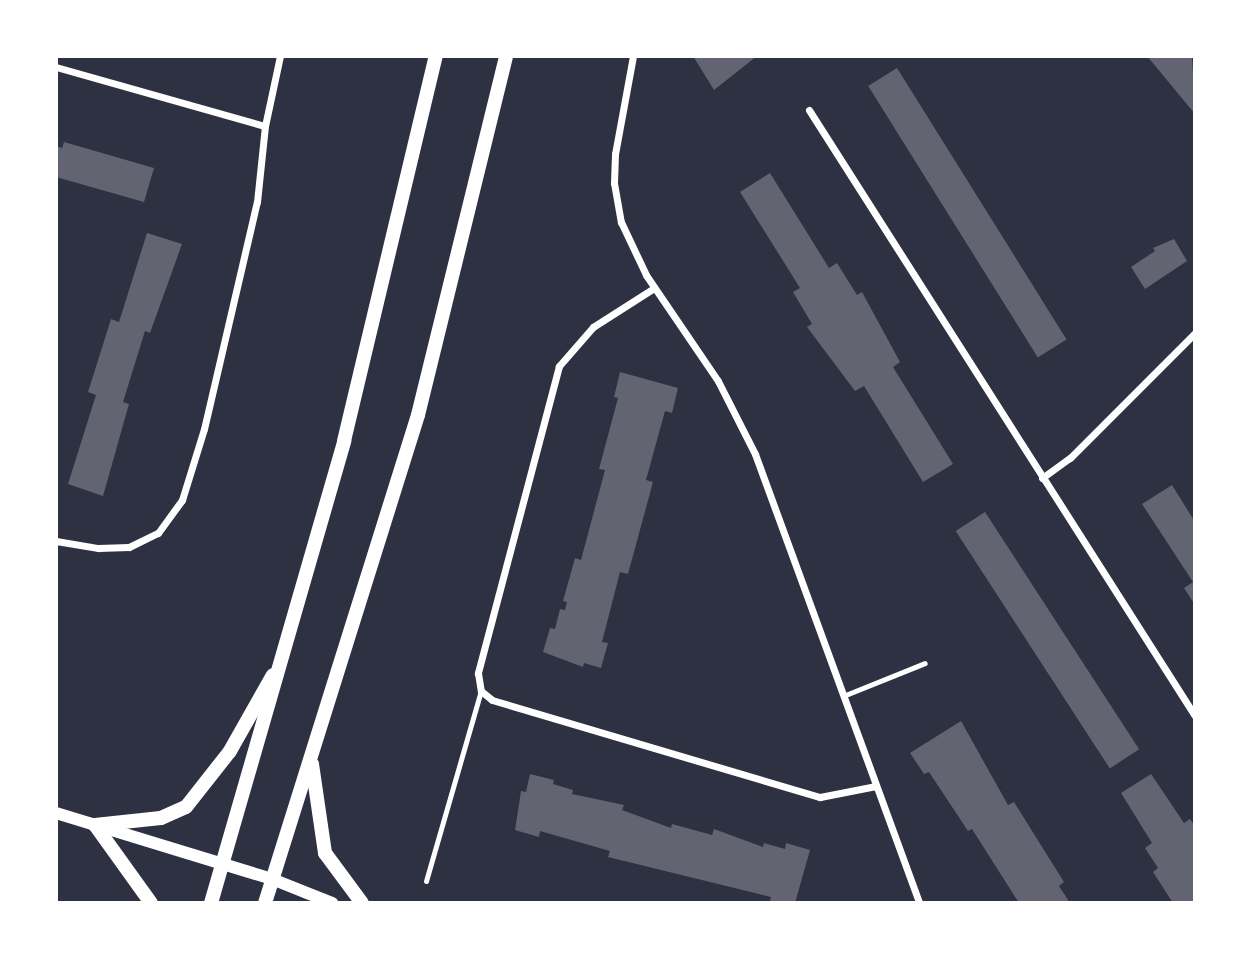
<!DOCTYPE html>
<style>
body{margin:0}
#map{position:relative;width:1251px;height:959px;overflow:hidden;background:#2d3142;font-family:"DM Sans",sans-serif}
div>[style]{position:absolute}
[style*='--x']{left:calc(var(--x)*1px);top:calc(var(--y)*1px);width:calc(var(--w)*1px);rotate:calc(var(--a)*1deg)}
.building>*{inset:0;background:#626471;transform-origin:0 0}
.service>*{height:5px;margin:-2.5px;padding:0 2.5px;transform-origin:2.5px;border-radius:2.5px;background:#fff}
.minor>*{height:7px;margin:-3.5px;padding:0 3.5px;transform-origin:3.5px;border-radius:3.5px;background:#fff}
.tertiary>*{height:12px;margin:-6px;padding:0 6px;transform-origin:6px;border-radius:6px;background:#fff}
.secondary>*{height:14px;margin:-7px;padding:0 7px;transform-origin:7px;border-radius:7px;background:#fff}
span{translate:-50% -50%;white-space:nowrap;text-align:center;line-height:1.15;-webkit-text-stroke:5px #fff;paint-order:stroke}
.frame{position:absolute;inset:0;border:58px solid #fff;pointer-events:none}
</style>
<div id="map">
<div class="building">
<i style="clip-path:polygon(693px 56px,757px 56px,714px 90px)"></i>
<i style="clip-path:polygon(1147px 56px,1192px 56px,1195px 114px)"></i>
<i style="left:897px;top:68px;width:320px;height:34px;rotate:58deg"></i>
<i style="clip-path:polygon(64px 142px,154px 168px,144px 202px,56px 177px,56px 146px,62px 148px)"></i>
<i style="clip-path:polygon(770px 173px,829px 268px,837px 263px,857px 295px,862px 292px,900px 362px,893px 367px,953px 464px,923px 482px,864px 386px,855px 391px,807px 327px,812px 324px,793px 292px,800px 288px,740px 192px)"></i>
<i style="clip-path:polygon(147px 233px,182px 244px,150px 333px,145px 331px,123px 402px,129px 404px,103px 496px,68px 484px,96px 395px,88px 392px,111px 319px,119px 322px)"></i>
<i style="clip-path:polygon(1174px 239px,1187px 261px,1145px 289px,1131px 267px,1155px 251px,1153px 248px)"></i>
<i style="clip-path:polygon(620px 372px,678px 388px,672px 413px,665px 411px,646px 480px,653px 482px,628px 574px,620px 572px,602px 642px,608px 643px,601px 668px,584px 663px,583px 667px,543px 652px,550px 628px,555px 629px,560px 609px,565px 610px,567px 602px,563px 601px,575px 558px,581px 560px,605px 470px,599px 469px,618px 398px,614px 397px)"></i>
<i style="clip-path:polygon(1172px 485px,1195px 522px,1195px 605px,1184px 588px,1193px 582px,1142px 504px)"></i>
<i style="left:985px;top:512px;width:283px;height:35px;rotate:57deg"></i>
<i style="clip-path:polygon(961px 721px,1008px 805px,1014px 802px,1064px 882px,1059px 886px,1070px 903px,1019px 903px,972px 829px,968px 831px,929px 772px,924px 774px,910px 753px)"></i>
<i style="clip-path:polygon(530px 774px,554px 780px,553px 784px,573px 790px,572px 794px,624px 805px,622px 810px,671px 828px,672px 824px,712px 835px,714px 829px,763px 847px,764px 843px,785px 849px,786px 843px,810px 850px,795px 903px,777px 903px,770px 901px,771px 897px,608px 857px,610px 851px,540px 831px,539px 837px,515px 830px,521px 791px,526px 792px)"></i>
<i style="clip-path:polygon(1151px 774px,1184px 823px,1190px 819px,1195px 826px,1195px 903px,1173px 903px,1153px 872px,1158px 868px,1145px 848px,1152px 843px,1121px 793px)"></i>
</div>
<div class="service">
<i style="--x:843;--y:696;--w:88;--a:-21.9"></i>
<i style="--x:426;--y:881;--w:198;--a:-73.9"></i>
</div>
<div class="minor">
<i style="--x:633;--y:56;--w:100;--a:100.4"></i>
<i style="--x:615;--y:154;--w:29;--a:92"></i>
<i style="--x:614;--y:183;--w:40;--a:80"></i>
<i style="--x:621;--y:222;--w:59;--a:64.7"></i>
<i style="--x:646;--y:275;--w:128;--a:55.8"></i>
<i style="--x:718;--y:381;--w:82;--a:63.1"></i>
<i style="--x:755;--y:454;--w:478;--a:69.9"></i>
<i style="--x:56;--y:67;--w:217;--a:15.8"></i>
<i style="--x:809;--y:110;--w:718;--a:57.5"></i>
<i style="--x:654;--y:288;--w:72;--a:147.4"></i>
<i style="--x:593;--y:327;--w:52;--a:131.1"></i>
<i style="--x:559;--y:366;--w:318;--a:104.8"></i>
<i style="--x:478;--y:673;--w:18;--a:81"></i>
<i style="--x:481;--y:691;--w:14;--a:39"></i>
<i style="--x:492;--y:700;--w:342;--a:16.5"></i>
<i style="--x:820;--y:797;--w:57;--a:-11.1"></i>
<i style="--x:1042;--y:478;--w:34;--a:-36"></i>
<i style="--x:1070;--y:458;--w:177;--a:-45"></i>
<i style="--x:56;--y:541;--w:43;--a:9.5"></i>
<i style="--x:98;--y:548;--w:31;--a:-2"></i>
<i style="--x:129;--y:547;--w:32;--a:-26"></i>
<i style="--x:158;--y:533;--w:41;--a:-54"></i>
<i style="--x:182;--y:500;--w:74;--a:-72.8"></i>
<i style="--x:204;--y:429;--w:233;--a:-76.9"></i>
<i style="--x:257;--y:202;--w:76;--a:-84"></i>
<i style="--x:265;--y:126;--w:72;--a:-77.9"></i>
</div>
<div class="tertiary">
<i style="--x:56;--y:813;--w:226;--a:17"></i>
<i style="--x:272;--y:879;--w:65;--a:21.8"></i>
</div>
<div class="secondary">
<i style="--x:312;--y:764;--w:90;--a:81.7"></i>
<i style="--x:325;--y:853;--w:62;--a:53.5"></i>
<i style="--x:95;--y:825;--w:66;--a:-6.1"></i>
<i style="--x:161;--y:818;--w:27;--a:-24"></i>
<i style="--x:186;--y:807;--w:71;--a:-51.8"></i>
<i style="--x:230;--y:751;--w:87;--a:-60.5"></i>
<i style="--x:95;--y:825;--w:96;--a:54.3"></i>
<i style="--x:211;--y:903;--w:481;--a:-73.9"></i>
<i style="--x:344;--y:441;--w:396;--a:-76.6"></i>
<i style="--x:265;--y:903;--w:511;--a:-72.59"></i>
<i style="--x:418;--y:415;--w:370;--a:-76.2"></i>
</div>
<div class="frame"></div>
</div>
